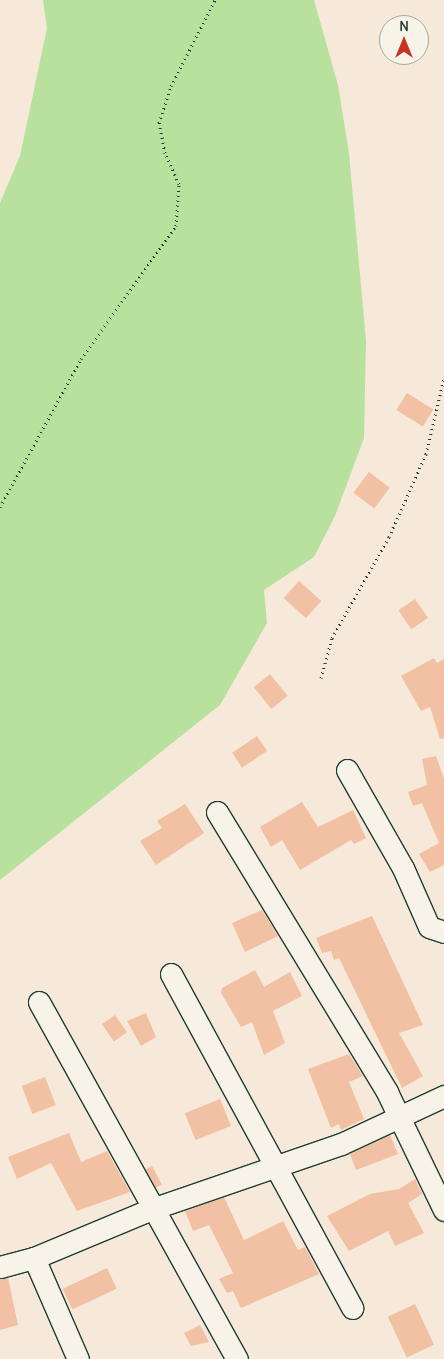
<!DOCTYPE html>
<style>
body{margin:0}
#map{position:relative;width:444px;height:1359px;overflow:hidden;background:#f6e9da;font-family:Delius,sans-serif}
div>[style]{position:absolute}
[style*='--x']{left:calc(var(--x)*1px);top:calc(var(--y)*1px);width:calc(var(--w)*1px);rotate:calc(var(--a)*1deg)}
.green>*{inset:0;background:#b8e19e}
.building>*{inset:0;background:#f2c0a2;transform-origin:0 0}
.path>*{height:3px;margin-top:-1.5px;transform-origin:0;background:repeating-linear-gradient(90deg,#1f3d34 0 1px,transparent 0 5px)}
.roads{filter:drop-shadow(1px 0 #1f3d34) drop-shadow(-1px 0 #1f3d34) drop-shadow(0 1px #1f3d34) drop-shadow(0 -1px #1f3d34)}
.street>*{height:21px;margin:-10.5px;padding:0 10.5px;transform-origin:10.5px;border-radius:10.5px;background:#f7f3e8}
span{translate:-50% -50%;white-space:nowrap;text-align:center;line-height:1.15;-webkit-text-stroke:4.5px #f7f3e8;paint-order:stroke}
.north{position:absolute;left:379px;top:15px;width:50px;height:50px;box-sizing:border-box;background:#f7f3e8;border:1px solid #a1aaa0;border-radius:50%;rotate:0deg;font-size:14px;font-weight:700;line-height:20px;text-align:center;color:#1f3d34}
.north::after{content:'';display:block;margin:auto;width:18px;height:22px;background:#c8321e;clip-path:polygon(50% 0,100% 100%,50% 72%,0 100%)}
</style>
<div id="map">
<div class="green">
<i style="clip-path:polygon(43px 0,314px 0,338px 85px,349px 153px,366px 341px,364px 438px,335px 516px,314px 557px,264px 590px,267px 623px,220px 705px,0 880px,0 203px,20px 156px,47px 28px)"></i>
</div>
<div class="building">
<i style="left:407px;top:393px;width:31px;height:20px;rotate:32deg"></i>
<i style="left:369px;top:472px;width:26px;height:26px;rotate:37deg"></i>
<i style="left:299px;top:581px;width:30px;height:23px;rotate:42deg"></i>
<i style="left:415px;top:599px;width:23px;height:20px;rotate:56deg"></i>
<i style="clip-path:polygon(434px 658px,437px 663px,444px 659px,444px 738px,440px 739px,430px 707px,421px 711px,401px 676px)"></i>
<i style="left:270px;top:674px;width:28px;height:21px;rotate:51deg"></i>
<i style="left:257px;top:736px;width:18px;height:30px;rotate:56deg"></i>
<i style="clip-path:polygon(436px 756px,444px 779px,444px 865px,430px 872px,419px 854px,439px 843px,422px 803px,413px 806px,408px 792px,427px 785px,422px 759px)"></i>
<i style="clip-path:polygon(302px 802px,318px 827px,353px 810px,366px 838px,354px 844px,351px 840px,300px 870px,282px 840px,271px 847px,260px 827px)"></i>
<i style="clip-path:polygon(185px 804px,204px 833px,156px 865px,140px 841px,162px 828px,157px 821px)"></i>
<i style="clip-path:polygon(262px 910px,278px 936px,245px 952px,232px 923px)"></i>
<i style="clip-path:polygon(372px 916px,423px 1025px,399px 1033px,423px 1076px,402px 1088px,339px 958px,334px 960px,331px 951px,322px 953px,316px 938px)"></i>
<i style="clip-path:polygon(255px 970px,264px 987px,290px 972px,302px 996px,273px 1011px,285px 1043px,264px 1055px,252px 1022px,241px 1027px,221px 993px,222px 988px)"></i>
<i style="clip-path:polygon(146px 1013px,156px 1037px,141px 1046px,127px 1021px)"></i>
<i style="left:115px;top:1015px;width:21px;height:16px;rotate:55deg"></i>
<i style="clip-path:polygon(349px 1054px,363px 1076px,349px 1082px,364px 1119px,341px 1130px,339px 1124px,331px 1128px,308px 1069px)"></i>
<i style="left:45px;top:1077px;width:30px;height:25px;rotate:69deg"></i>
<i style="left:220px;top:1099px;width:29px;height:38px;rotate:68deg"></i>
<i style="clip-path:polygon(69px 1133px,81px 1162px,107px 1151px,130px 1192px,77px 1211px,51px 1163px,17px 1179px,8px 1157px)"></i>
<i style="clip-path:polygon(390px 1135px,398px 1154px,356px 1170px,350px 1154px)"></i>
<i style="left:152px;top:1166px;width:21px;height:7px;rotate:62deg"></i>
<i style="clip-path:polygon(415px 1179px,422px 1194px,408px 1203px,424px 1233px,395px 1246px,388px 1231px,349px 1251px,327px 1216px,370px 1194px,399px 1189px)"></i>
<i style="clip-path:polygon(224px 1197px,244px 1240px,283px 1221px,298px 1250px,305px 1247px,319px 1274px,241px 1308px,233px 1291px,227px 1293px,219px 1279px,233px 1273px,209px 1225px,193px 1231px,185px 1211px)"></i>
<i style="left:107px;top:1268px;width:23px;height:49px;rotate:65deg"></i>
<i style="clip-path:polygon(8px 1278px,18px 1325px,0 1330px,0 1279px)"></i>
<i style="left:415px;top:1304px;width:45px;height:30px;rotate:65deg"></i>
<i style="clip-path:polygon(200px 1325px,209px 1342px,191px 1346px,184px 1333px)"></i>
</div>
<div class="path">
<i style="--x:0;--y:507;--w:169;--a:-61.3"></i>
<i style="--x:81;--y:359;--w:163;--a:-54.5"></i>
<i style="--x:176;--y:226;--w:42;--a:-85.9"></i>
<i style="--x:179;--y:184;--w:34;--a:-114"></i>
<i style="--x:165;--y:153;--w:31;--a:-101"></i>
<i style="--x:159;--y:123;--w:39;--a:-72"></i>
<i style="--x:171;--y:86;--w:97;--a:-62.9"></i>
<i style="--x:321;--y:678;--w:41;--a:-74.6"></i>
<i style="--x:332;--y:638;--w:116;--a:-60.6"></i>
<i style="--x:389;--y:537;--w:91;--a:-66"></i>
<i style="--x:426;--y:454;--w:78;--a:-76.7"></i>
</div>
<div class="roads">
<div class="street">
<i style="--x:347;--y:770;--w:113;--a:60.3"></i>
<i style="--x:403;--y:868;--w:64;--a:66.2"></i>
<i style="--x:429;--y:927;--w:16;--a:18"></i>
<i style="--x:217;--y:812;--w:328;--a:58.7"></i>
<i style="--x:387;--y:1092;--w:131;--a:64.2"></i>
<i style="--x:171;--y:974;--w:380;--a:61.5"></i>
<i style="--x:39;--y:1002;--w:408;--a:61"></i>
<i style="--x:34;--y:1258;--w:110;--a:66.5"></i>
<i style="--x:0;--y:1267;--w:35;--a:-15"></i>
<i style="--x:34;--y:1258;--w:128;--a:-22.6"></i>
<i style="--x:152;--y:1209;--w:200;--a:-19"></i>
<i style="--x:341;--y:1144;--w:114;--a:-25"></i>
</div>
</div>
<div class="north">N</div>
</div>
